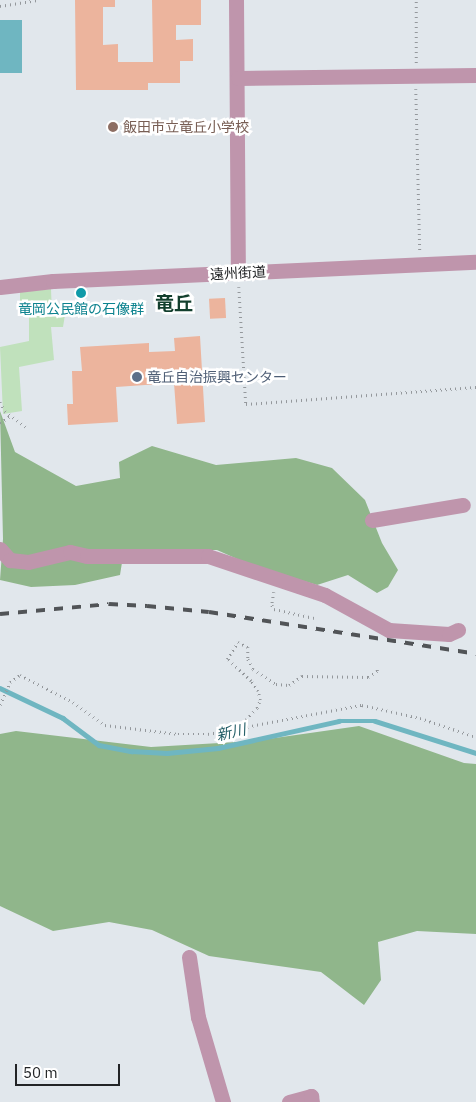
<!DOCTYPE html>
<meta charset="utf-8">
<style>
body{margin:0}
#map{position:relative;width:476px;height:1102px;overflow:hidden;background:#e1e7ec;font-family:"IBM Plex Sans","Noto Sans JP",sans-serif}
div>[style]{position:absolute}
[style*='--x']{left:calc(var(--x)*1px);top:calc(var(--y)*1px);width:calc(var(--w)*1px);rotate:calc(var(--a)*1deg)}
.green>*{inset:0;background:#c0e1bc}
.forest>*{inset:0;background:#90b68b}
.water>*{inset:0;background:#6fb6c1;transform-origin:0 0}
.stream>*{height:4.5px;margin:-2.25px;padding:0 2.25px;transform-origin:2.25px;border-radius:2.25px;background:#6fb6c1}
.building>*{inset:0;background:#ecb49d;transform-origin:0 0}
.path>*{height:2.5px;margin-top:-1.25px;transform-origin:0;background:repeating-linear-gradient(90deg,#94989c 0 1px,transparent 0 5px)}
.minor>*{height:15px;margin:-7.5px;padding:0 7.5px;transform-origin:7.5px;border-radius:7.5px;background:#bf95ac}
.rail>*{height:4px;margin-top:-2px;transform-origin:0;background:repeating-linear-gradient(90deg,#515457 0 9px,transparent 0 18px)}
.dots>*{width:14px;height:14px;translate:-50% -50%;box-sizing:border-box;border:2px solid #fff;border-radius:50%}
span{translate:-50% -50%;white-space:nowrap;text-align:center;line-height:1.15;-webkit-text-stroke:5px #fff;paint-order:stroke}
.education-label{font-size:14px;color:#785e54}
.left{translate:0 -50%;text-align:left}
.street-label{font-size:14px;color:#222426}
.culture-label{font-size:14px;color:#0d838f}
.service-label{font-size:14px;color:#4e5e75}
.water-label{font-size:15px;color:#266069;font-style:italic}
.district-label{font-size:19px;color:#123f2d;font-weight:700}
.scale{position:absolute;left:15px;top:1064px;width:105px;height:22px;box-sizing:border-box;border:2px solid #222426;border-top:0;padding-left:6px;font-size:15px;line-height:18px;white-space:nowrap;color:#222426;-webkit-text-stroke:4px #fff;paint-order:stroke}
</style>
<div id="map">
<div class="green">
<i style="clip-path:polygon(51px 289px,52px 314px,65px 315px,63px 327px,51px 327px,54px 360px,19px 367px,22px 411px,3px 414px,0 347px,29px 341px,29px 315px,20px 314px,20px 292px)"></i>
</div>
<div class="forest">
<i style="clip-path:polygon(0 411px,15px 452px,76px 486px,120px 478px,119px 462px,152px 446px,216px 465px,296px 458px,332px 468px,365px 500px,382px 543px,398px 570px,388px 587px,377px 593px,348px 575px,317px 585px,253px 566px,217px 550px,124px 550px,120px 575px,75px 585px,31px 587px,0 580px,3px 539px)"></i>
<i style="clip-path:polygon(359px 726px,464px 763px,476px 764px,476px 934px,417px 931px,378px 942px,381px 980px,364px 1005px,321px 972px,209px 956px,152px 930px,109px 922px,53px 931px,0 906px,0 734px,16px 731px,151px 747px,254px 741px)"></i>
</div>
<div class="water">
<i style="left:0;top:20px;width:22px;height:53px"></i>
</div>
<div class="stream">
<i style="--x:0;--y:688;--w:70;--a:25.5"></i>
<i style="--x:63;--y:718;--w:45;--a:36.9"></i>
<i style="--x:99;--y:745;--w:33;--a:11"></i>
<i style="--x:131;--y:751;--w:36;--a:3"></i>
<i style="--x:167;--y:753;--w:51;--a:-5.6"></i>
<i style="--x:218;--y:748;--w:124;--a:-12.6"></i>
<i style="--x:339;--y:721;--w:36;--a:0"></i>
<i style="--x:375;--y:721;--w:106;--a:17.6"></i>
</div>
<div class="building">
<i style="clip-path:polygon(75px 0,115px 0,115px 7px,103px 7px,103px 45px,118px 44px,118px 62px,153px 62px,152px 0,201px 0,201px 25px,176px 25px,176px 40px,193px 39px,193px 61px,180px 61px,180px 83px,148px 83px,148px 90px,76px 90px)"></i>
<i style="left:225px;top:298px;width:20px;height:16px;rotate:87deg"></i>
<i style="clip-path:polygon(200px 336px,205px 422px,177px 424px,174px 383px,116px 387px,118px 422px,68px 425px,67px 404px,73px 404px,72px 371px,82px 371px,80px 347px,149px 343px,149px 352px,175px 351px,174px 338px)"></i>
</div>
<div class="path">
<i style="--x:0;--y:6;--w:38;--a:-9"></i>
<i style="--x:416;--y:63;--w:63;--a:-90"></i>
<i style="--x:416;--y:89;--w:162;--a:88.6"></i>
<i style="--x:239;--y:287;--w:117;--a:86.6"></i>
<i style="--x:246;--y:404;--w:231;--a:-4.2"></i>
<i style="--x:0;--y:402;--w:10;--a:61"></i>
<i style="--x:5;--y:411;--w:26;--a:37"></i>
<i style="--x:0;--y:423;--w:12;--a:-35"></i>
<i style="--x:274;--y:592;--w:13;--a:99"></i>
<i style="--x:272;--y:605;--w:4;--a:63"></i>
<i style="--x:274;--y:609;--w:41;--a:12.7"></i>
<i style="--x:0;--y:705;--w:25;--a:-67"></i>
<i style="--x:10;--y:682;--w:12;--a:-35"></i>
<i style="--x:20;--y:675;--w:59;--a:27"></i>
<i style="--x:73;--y:702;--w:39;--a:36"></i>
<i style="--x:105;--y:725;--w:74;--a:7"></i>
<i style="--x:178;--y:734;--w:30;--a:0"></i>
<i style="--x:208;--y:734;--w:157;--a:-10.7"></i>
<i style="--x:362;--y:705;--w:59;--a:12.6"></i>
<i style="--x:420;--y:718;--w:59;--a:18.7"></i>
<i style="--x:239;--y:727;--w:26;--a:-47"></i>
<i style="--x:257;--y:708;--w:9;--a:-69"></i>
<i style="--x:260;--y:700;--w:9;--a:-103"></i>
<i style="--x:258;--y:691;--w:12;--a:-125"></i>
<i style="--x:251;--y:681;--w:33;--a:-137"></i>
<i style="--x:227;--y:659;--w:20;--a:-57"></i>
<i style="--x:238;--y:642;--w:11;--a:27"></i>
<i style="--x:248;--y:647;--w:12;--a:90"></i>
<i style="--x:248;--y:659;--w:11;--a:63"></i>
<i style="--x:253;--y:669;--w:27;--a:33"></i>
<i style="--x:276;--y:684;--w:13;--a:4"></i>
<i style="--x:289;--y:685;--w:16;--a:-35"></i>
<i style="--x:302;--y:676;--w:66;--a:0.9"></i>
<i style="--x:368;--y:677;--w:11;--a:-34"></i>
<i style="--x:377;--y:671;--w:4;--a:-90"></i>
</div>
<div class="minor">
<i style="--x:236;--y:0;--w:273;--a:89.6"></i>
<i style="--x:238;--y:78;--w:238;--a:-0.7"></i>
<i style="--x:0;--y:287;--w:53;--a:-6.5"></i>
<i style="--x:53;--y:281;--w:423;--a:-2.6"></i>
<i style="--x:372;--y:520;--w:92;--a:-9.4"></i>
<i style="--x:0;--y:549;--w:15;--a:48"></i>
<i style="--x:10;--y:560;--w:18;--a:6"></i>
<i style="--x:28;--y:562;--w:43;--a:-13.4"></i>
<i style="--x:70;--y:552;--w:17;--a:13"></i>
<i style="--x:87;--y:556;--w:121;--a:0"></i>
<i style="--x:208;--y:556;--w:123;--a:18.4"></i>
<i style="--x:325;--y:595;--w:73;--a:28.7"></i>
<i style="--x:389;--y:630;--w:60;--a:3.8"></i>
<i style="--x:449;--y:634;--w:10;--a:-24"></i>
<i style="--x:189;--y:957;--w:61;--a:81.5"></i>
<i style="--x:198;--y:1017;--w:89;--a:73.6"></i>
<i style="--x:289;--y:1102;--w:23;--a:-15"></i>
<i style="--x:311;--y:1096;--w:6;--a:81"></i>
</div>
<div class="rail">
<i style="--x:0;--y:614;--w:109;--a:-5.2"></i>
<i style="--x:109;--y:604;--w:38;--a:3"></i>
<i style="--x:147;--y:606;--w:62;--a:5.5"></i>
<i style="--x:209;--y:612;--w:270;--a:8.9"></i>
</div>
<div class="dots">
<i style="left:113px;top:127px;background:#8d6e63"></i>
<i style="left:81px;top:293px;background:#0f9aa8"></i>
<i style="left:137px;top:377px;background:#5c6f8a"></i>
</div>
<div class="education-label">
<span class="left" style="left:123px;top:127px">飯田市立竜丘小学校</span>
</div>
<div class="street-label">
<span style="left:238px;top:273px;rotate:-3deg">遠州街道</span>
</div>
<div class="culture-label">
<span style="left:81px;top:309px">竜岡公民館の石像群</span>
</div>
<div class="service-label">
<span class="left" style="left:147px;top:377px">竜丘自治振興センター</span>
</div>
<div class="water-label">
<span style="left:231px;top:732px;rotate:-12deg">新川</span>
</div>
<div class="district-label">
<span style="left:174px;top:304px">竜丘</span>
</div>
<div class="scale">50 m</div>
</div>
